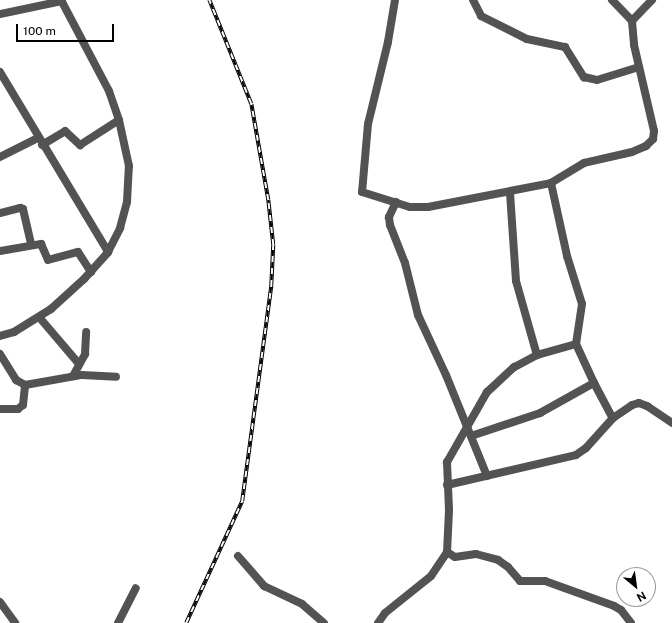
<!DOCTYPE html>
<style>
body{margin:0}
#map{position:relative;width:672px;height:623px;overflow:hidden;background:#fff;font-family:"Public Sans",sans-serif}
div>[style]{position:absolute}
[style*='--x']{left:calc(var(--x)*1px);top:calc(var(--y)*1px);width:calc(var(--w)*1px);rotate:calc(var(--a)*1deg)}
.minor>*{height:8px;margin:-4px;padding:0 4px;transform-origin:4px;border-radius:4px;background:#535353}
.rail>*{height:3.5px;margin-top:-1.75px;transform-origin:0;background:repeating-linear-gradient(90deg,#fff 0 6px,#000 0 12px);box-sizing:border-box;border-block:1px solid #000}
span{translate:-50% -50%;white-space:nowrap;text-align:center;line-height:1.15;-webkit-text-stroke:3px #fff;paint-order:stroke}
.north{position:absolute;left:616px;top:567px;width:40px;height:40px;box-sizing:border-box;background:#fff;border:1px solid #999;border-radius:50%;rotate:151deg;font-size:11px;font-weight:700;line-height:16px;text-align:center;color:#000}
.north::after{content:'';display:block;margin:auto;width:14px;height:18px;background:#000;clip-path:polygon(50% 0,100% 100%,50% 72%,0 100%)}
.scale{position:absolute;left:16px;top:24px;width:98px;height:18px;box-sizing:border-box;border:2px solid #000;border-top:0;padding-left:5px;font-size:12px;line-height:14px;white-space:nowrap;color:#000;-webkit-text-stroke:3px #fff;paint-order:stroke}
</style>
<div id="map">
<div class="minor">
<i style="--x:395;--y:0;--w:43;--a:99.5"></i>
<i style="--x:388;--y:42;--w:84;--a:103.7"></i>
<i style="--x:368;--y:124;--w:68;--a:95"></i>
<i style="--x:362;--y:192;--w:50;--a:17.4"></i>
<i style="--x:410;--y:207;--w:18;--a:0"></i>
<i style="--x:428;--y:207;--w:125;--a:-11"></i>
<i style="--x:473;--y:0;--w:18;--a:63"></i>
<i style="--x:481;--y:16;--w:51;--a:26.6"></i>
<i style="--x:527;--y:39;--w:39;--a:12"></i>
<i style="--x:565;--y:47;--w:36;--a:58"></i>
<i style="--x:584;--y:77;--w:13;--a:13"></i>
<i style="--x:597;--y:80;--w:44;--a:-17.2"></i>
<i style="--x:612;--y:0;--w:29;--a:46"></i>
<i style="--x:652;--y:0;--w:29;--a:134"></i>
<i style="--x:632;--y:21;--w:24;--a:85"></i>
<i style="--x:634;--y:45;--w:88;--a:76.9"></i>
<i style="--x:654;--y:131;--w:8;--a:97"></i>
<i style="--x:653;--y:139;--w:10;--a:135"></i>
<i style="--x:646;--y:146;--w:15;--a:157"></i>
<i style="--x:632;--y:152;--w:49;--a:167.1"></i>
<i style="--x:584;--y:163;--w:39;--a:149"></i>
<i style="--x:551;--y:183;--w:75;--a:77.6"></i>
<i style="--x:567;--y:256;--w:50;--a:72.6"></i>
<i style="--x:582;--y:304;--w:40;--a:98.5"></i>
<i style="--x:576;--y:344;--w:43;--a:65.2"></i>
<i style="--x:594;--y:383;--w:40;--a:62"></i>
<i style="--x:613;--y:418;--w:23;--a:-34"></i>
<i style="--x:632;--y:405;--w:7;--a:-16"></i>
<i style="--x:639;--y:403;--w:9;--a:21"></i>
<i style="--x:647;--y:406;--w:30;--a:34"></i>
<i style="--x:0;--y:14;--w:63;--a:-11.8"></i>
<i style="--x:0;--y:72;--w:210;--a:59"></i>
<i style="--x:42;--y:145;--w:27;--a:-31"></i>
<i style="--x:65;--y:131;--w:21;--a:43"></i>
<i style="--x:80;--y:145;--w:46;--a:-32.7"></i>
<i style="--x:0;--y:157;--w:42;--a:-26.6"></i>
<i style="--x:510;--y:193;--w:88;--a:86.1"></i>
<i style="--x:516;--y:281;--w:77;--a:74.2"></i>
<i style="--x:396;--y:202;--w:17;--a:115"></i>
<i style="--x:389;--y:217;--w:8;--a:83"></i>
<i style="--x:390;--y:225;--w:41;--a:68.5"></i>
<i style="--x:405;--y:263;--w:54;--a:76"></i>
<i style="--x:418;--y:315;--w:66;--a:65"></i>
<i style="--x:446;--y:375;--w:109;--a:67.9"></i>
<i style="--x:0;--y:213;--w:21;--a:-14"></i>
<i style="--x:20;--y:208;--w:3;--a:18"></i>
<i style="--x:23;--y:209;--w:36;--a:77"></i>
<i style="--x:0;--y:251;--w:42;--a:-9.7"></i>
<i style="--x:41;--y:244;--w:17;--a:66"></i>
<i style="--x:48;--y:260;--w:31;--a:-15"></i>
<i style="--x:78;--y:252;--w:24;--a:57"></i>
<i style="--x:39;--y:317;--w:62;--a:49.6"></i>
<i style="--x:0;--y:336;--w:15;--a:-16"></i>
<i style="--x:14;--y:332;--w:44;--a:-31.9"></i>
<i style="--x:51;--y:309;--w:45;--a:-42.3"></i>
<i style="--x:84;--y:279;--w:36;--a:-48"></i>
<i style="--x:108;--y:252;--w:27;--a:-63"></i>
<i style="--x:120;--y:228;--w:27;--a:-75"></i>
<i style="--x:127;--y:202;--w:36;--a:-87"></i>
<i style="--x:129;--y:166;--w:47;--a:-102.3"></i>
<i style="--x:119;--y:120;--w:31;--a:-109"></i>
<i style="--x:109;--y:91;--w:103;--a:-117.8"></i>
<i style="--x:576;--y:344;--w:41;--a:164.2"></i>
<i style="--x:537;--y:355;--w:26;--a:152"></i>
<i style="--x:514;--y:367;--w:37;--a:137"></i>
<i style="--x:487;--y:392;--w:81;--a:119.7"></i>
<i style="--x:447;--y:462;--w:48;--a:87.6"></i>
<i style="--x:449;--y:510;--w:42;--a:92.7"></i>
<i style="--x:447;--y:552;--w:9;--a:32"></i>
<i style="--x:455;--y:557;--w:21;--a:-8"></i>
<i style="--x:476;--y:554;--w:23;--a:15"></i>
<i style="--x:498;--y:560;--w:12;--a:35"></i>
<i style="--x:508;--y:567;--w:18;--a:49"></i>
<i style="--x:520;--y:581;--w:25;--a:0"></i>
<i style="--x:545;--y:581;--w:73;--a:19.9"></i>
<i style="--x:614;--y:606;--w:8;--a:30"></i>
<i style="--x:621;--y:610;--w:16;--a:52"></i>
<i style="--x:0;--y:354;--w:31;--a:58"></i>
<i style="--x:16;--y:380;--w:10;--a:29"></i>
<i style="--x:25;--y:385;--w:58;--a:-10"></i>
<i style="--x:82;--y:375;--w:34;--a:3"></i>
<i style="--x:73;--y:376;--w:25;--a:-61"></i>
<i style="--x:85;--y:354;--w:22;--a:-87"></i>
<i style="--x:0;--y:409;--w:18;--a:0"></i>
<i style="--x:18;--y:409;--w:6;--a:-39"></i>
<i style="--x:23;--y:405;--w:20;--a:-84"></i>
<i style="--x:471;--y:436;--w:73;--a:-18.4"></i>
<i style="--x:540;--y:413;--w:62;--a:-29.1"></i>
<i style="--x:447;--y:485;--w:132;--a:-13.1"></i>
<i style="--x:576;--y:455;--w:12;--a:-35"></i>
<i style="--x:586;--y:448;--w:40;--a:-48"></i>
<i style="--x:238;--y:556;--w:40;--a:49"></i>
<i style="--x:264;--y:586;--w:42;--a:25.3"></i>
<i style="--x:302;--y:604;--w:29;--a:41"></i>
<i style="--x:0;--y:602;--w:26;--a:54"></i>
<i style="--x:118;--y:623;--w:39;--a:-63"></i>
<i style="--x:378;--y:623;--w:12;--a:-55"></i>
<i style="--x:385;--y:613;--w:59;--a:-38.8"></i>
<i style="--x:431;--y:576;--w:29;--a:-56"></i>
</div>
<div class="rail">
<i style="--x:186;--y:623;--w:134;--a:-65.3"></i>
<i style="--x:242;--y:501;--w:217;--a:-82.3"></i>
<i style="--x:271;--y:286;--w:41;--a:-87.2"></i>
<i style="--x:273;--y:245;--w:45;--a:-96.3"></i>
<i style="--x:268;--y:200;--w:97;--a:-100"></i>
<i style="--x:251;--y:104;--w:112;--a:-112"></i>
</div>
<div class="north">N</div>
<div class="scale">100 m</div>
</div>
